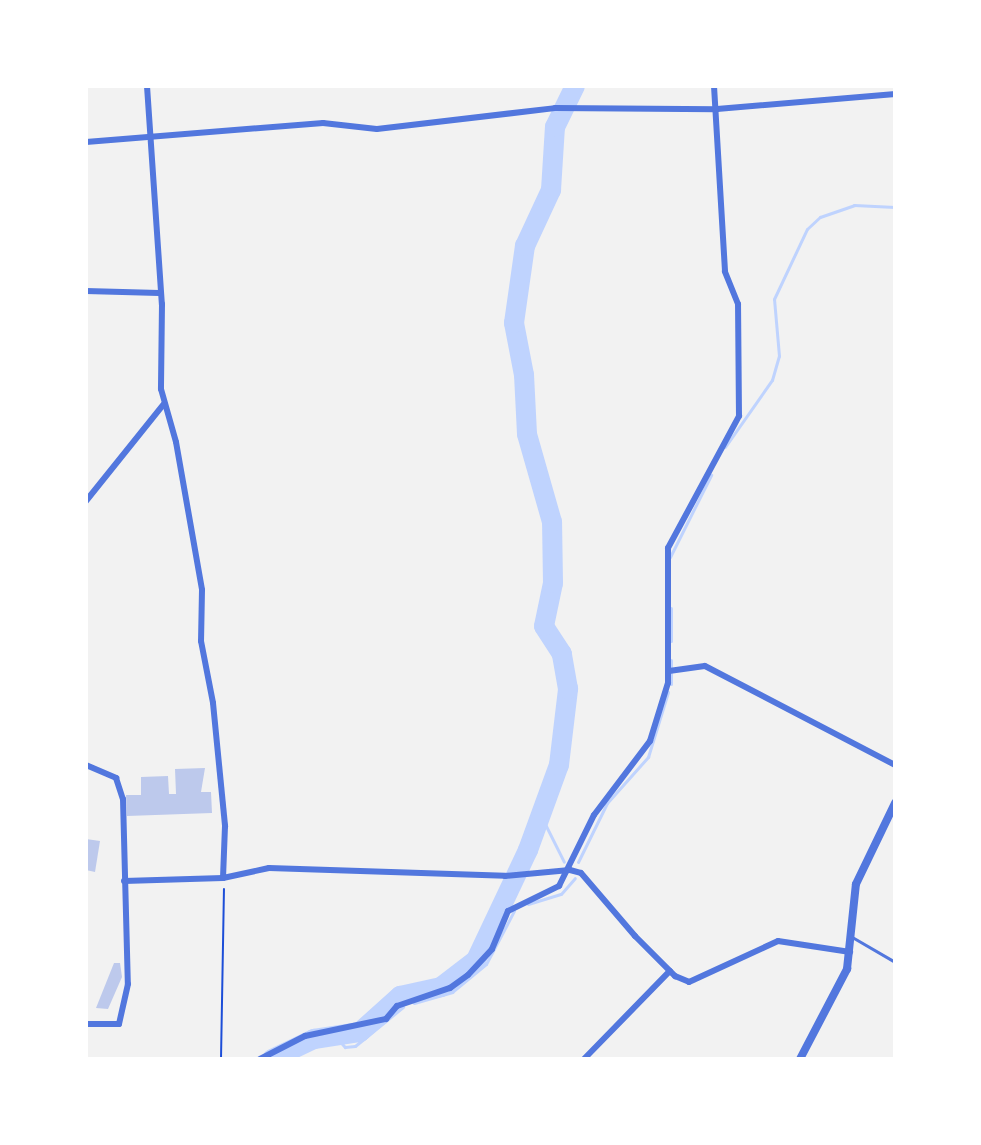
<!DOCTYPE html>
<style>
body{margin:0}
#map{position:relative;width:981px;height:1145px;overflow:hidden;background:#f2f2f2;font-family:"Titillium Web",sans-serif}
div>[style]{position:absolute}
[style*='--x']{left:calc(var(--x)*1px);top:calc(var(--y)*1px);width:calc(var(--w)*1px);rotate:calc(var(--a)*1deg)}
.stream>*{height:3px;margin:-1.5px;padding:0 1.5px;transform-origin:1.5px;border-radius:1.5px;background:#bfd3fe}
.river>*{height:20px;margin:-10px;padding:0 10px;transform-origin:10px;border-radius:10px;background:#bfd3fe}
.building>*{inset:0;background:#bdc9ec}
.path>*{height:2px;margin:-1px;padding:0 1px;transform-origin:1px;border-radius:1px;background:#1d4ed8}
.service>*{height:3px;margin:-1.5px;padding:0 1.5px;transform-origin:1.5px;border-radius:1.5px;background:#5277de}
.minor>*{height:6px;margin:-3px;padding:0 3px;transform-origin:3px;border-radius:3px;background:#5277de}
.tertiary>*{height:8px;margin:-4px;padding:0 4px;transform-origin:4px;border-radius:4px;background:#5277de}
span{translate:-50% -50%;white-space:nowrap;text-align:center;line-height:1.15;-webkit-text-stroke:6px #fff;paint-order:stroke}
.frame{position:absolute;inset:0;border:88px solid #fff;pointer-events:none}
</style>
<div id="map">
<div class="stream">
<i style="--x:725;--y:447;--w:82;--a:-55"></i>
<i style="--x:772;--y:380;--w:25;--a:-74"></i>
<i style="--x:779;--y:356;--w:57;--a:-95"></i>
<i style="--x:774;--y:299;--w:77;--a:-64.8"></i>
<i style="--x:807;--y:229;--w:18;--a:-43"></i>
<i style="--x:820;--y:217;--w:36;--a:-19"></i>
<i style="--x:854;--y:205;--w:41;--a:2.8"></i>
<i style="--x:670;--y:557;--w:92;--a:-63.4"></i>
<i style="--x:671;--y:608;--w:33;--a:90"></i>
<i style="--x:671;--y:684;--w:24;--a:-90"></i>
<i style="--x:541;--y:816;--w:51;--a:63.4"></i>
<i style="--x:578;--y:862;--w:66;--a:-63.8"></i>
<i style="--x:607;--y:803;--w:62;--a:-48.3"></i>
<i style="--x:648;--y:757;--w:68;--a:-72.9"></i>
<i style="--x:528;--y:904;--w:34;--a:-17"></i>
<i style="--x:561;--y:894;--w:21;--a:-49"></i>
<i style="--x:414;--y:1003;--w:40;--a:-16"></i>
<i style="--x:452;--y:992;--w:44;--a:-39.5"></i>
<i style="--x:486;--y:964;--w:60;--a:-62.2"></i>
<i style="--x:335;--y:1036;--w:15;--a:48"></i>
<i style="--x:345;--y:1047;--w:10;--a:-6"></i>
<i style="--x:355;--y:1046;--w:62;--a:-39.1"></i>
</div>
<div class="river">
<i style="--x:272;--y:1059;--w:47;--a:-25.5"></i>
<i style="--x:314;--y:1039;--w:47;--a:-8.7"></i>
<i style="--x:360;--y:1032;--w:54;--a:-42"></i>
<i style="--x:400;--y:996;--w:42;--a:-12.4"></i>
<i style="--x:441;--y:987;--w:44;--a:-37.6"></i>
<i style="--x:476;--y:960;--w:122;--a:-64.7"></i>
<i style="--x:528;--y:850;--w:90;--a:-70"></i>
<i style="--x:559;--y:765;--w:77;--a:-83.2"></i>
<i style="--x:568;--y:689;--w:36;--a:-100"></i>
<i style="--x:562;--y:654;--w:33;--a:-123"></i>
<i style="--x:544;--y:626;--w:44;--a:-78.2"></i>
<i style="--x:553;--y:583;--w:61;--a:-90.9"></i>
<i style="--x:552;--y:522;--w:91;--a:-105.9"></i>
<i style="--x:527;--y:434;--w:59;--a:-92.9"></i>
<i style="--x:524;--y:375;--w:53;--a:-100.9"></i>
<i style="--x:514;--y:323;--w:78;--a:-81.9"></i>
<i style="--x:525;--y:246;--w:62;--a:-65.1"></i>
<i style="--x:551;--y:190;--w:63;--a:-86.4"></i>
<i style="--x:555;--y:127;--w:46;--a:-64"></i>
</div>
<div class="building">
<i style="clip-path:polygon(205px 768px,201px 792px,211px 792px,212px 813px,127px 816px,126px 795px,141px 795px,141px 777px,168px 776px,169px 794px,176px 794px,175px 769px)"></i>
<i style="clip-path:polygon(86px 839px,100px 841px,95px 872px,86px 870px)"></i>
<i style="clip-path:polygon(114px 963px,120px 963px,122px 977px,108px 1009px,96px 1008px)"></i>
</div>
<div class="path">
<i style="--x:221;--y:1059;--w:170;--a:-89"></i>
</div>
<div class="service">
<i style="--x:852;--y:937;--w:50;--a:30.2"></i>
</div>
<div class="minor">
<i style="--x:147;--y:86;--w:219;--a:86.1"></i>
<i style="--x:162;--y:304;--w:85;--a:90.7"></i>
<i style="--x:161;--y:389;--w:55;--a:74.2"></i>
<i style="--x:176;--y:442;--w:150;--a:80"></i>
<i style="--x:202;--y:590;--w:51;--a:91.1"></i>
<i style="--x:201;--y:641;--w:63;--a:79"></i>
<i style="--x:213;--y:703;--w:124;--a:84.4"></i>
<i style="--x:225;--y:826;--w:52;--a:92.2"></i>
<i style="--x:86;--y:142;--w:238;--a:-4.6"></i>
<i style="--x:323;--y:123;--w:54;--a:6.3"></i>
<i style="--x:377;--y:129;--w:179;--a:-6.7"></i>
<i style="--x:555;--y:108;--w:162;--a:0.4"></i>
<i style="--x:717;--y:109;--w:179;--a:-4.8"></i>
<i style="--x:86;--y:291;--w:73;--a:1.6"></i>
<i style="--x:86;--y:501;--w:123;--a:-51.3"></i>
<i style="--x:669;--y:671;--w:36;--a:-8"></i>
<i style="--x:705;--y:666;--w:214;--a:27.5"></i>
<i style="--x:86;--y:765;--w:33;--a:23"></i>
<i style="--x:116;--y:778;--w:22;--a:72"></i>
<i style="--x:123;--y:799;--w:185;--a:88.5"></i>
<i style="--x:128;--y:984;--w:41;--a:102.7"></i>
<i style="--x:119;--y:1024;--w:33;--a:180"></i>
<i style="--x:124;--y:881;--w:99;--a:-1.7"></i>
<i style="--x:223;--y:878;--w:47;--a:-12.3"></i>
<i style="--x:269;--y:868;--w:236;--a:1.9"></i>
<i style="--x:505;--y:876;--w:65;--a:-5.3"></i>
<i style="--x:570;--y:870;--w:11;--a:15"></i>
<i style="--x:581;--y:873;--w:83;--a:49.4"></i>
<i style="--x:635;--y:936;--w:57;--a:45"></i>
<i style="--x:675;--y:976;--w:15;--a:23"></i>
<i style="--x:689;--y:982;--w:98;--a:-24.7"></i>
<i style="--x:778;--y:941;--w:73;--a:8.7"></i>
<i style="--x:260;--y:1059;--w:51;--a:-27.1"></i>
<i style="--x:305;--y:1036;--w:83;--a:-11.9"></i>
<i style="--x:386;--y:1019;--w:17;--a:-50"></i>
<i style="--x:397;--y:1006;--w:56;--a:-18.8"></i>
<i style="--x:450;--y:988;--w:22;--a:-36"></i>
<i style="--x:468;--y:975;--w:35;--a:-47"></i>
<i style="--x:492;--y:949;--w:41;--a:-67.2"></i>
<i style="--x:508;--y:911;--w:57;--a:-26.1"></i>
<i style="--x:559;--y:886;--w:79;--a:-63.8"></i>
<i style="--x:594;--y:815;--w:93;--a:-52.9"></i>
<i style="--x:650;--y:741;--w:61;--a:-72.8"></i>
<i style="--x:668;--y:683;--w:135;--a:-90"></i>
<i style="--x:668;--y:548;--w:150;--a:-61.7"></i>
<i style="--x:739;--y:416;--w:112;--a:-90.5"></i>
<i style="--x:738;--y:304;--w:35;--a:-112"></i>
<i style="--x:725;--y:271;--w:185;--a:-93.4"></i>
<i style="--x:584;--y:1059;--w:123;--a:-45.7"></i>
</div>
<div class="tertiary">
<i style="--x:800;--y:1059;--w:102;--a:-62.4"></i>
<i style="--x:847;--y:969;--w:85;--a:-84"></i>
<i style="--x:856;--y:884;--w:90;--a:-64.3"></i>
</div>
<div class="frame"></div>
</div>
